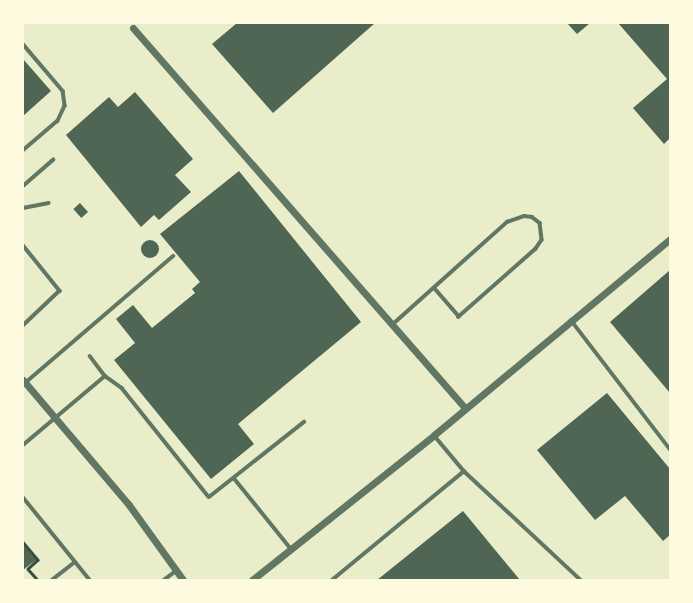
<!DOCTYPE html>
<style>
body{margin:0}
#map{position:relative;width:693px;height:603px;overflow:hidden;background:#e9edc9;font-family:Barlow,sans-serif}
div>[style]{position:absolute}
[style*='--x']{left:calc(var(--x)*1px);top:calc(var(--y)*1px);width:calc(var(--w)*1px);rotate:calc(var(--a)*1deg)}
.building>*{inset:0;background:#4f6655;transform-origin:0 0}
.round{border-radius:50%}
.path>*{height:2.5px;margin:-1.25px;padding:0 1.25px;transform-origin:1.25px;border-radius:1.25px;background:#344e41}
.service>*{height:3.5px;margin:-1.75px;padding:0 1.75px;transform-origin:1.75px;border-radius:1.75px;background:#617663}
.minor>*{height:7px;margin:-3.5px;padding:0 3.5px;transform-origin:3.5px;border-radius:3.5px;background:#617663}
span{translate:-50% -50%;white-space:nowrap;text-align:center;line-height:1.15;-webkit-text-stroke:7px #fefae0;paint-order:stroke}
.frame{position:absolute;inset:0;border:24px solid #fefae0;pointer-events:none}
</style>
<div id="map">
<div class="building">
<i style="clip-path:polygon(237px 23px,375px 23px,273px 113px,212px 44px)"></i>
<i style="clip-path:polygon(567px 23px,590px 23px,577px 34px)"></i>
<i style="clip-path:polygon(618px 23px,670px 23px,670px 138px,664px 144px,633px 108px,667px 79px)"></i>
<i style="clip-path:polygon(23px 59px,51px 91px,23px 116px)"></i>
<i style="clip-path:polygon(135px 92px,193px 159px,175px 175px,191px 192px,159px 220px,154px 215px,141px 227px,66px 135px,109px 97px,118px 107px)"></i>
<i style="clip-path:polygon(239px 171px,361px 322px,238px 424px,254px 444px,211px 479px,114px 360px,135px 343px,116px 319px,133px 305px,152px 328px,195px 293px,192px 289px,200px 282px,160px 234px)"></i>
<i style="left:80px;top:203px;width:12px;height:9px;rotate:48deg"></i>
<i class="round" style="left:141px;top:240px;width:18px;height:18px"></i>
<i style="clip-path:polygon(670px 270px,670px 393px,610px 322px)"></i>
<i style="clip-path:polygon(607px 393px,670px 469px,670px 535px,663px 541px,625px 496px,595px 520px,537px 450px)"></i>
<i style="clip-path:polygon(463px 511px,520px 580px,377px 580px)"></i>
<i style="clip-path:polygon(23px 544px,36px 560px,23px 570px)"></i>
</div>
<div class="path">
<i style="--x:23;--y:542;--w:23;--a:50"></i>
<i style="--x:38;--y:560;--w:13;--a:138"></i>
<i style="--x:28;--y:569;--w:15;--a:48"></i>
</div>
<div class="service">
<i style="--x:23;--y:44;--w:62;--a:49.6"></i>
<i style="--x:63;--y:91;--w:15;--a:82"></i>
<i style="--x:65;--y:106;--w:17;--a:115"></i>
<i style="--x:58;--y:121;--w:46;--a:139.4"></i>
<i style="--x:23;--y:186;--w:40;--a:-41"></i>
<i style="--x:23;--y:208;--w:26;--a:-11"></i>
<i style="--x:23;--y:245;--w:59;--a:51.2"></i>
<i style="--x:60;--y:291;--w:51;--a:136.6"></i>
<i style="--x:571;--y:320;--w:163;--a:52.5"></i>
<i style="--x:393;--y:324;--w:153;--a:-41.8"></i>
<i style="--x:507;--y:222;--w:18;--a:-19"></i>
<i style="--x:524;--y:216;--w:8;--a:7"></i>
<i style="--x:532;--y:217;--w:10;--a:37"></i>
<i style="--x:540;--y:223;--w:17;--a:83"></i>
<i style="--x:542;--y:240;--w:11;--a:124"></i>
<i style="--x:536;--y:249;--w:103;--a:138.6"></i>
<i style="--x:459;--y:317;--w:38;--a:-131"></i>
<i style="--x:90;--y:356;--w:25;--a:53"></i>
<i style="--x:105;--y:376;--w:21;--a:35"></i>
<i style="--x:122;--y:388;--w:139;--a:51.4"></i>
<i style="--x:209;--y:497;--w:121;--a:-38.3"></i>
<i style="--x:25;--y:383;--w:195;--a:-40.6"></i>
<i style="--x:434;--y:435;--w:47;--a:50.2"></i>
<i style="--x:464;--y:471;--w:160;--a:43"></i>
<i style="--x:23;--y:445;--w:107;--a:-40.1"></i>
<i style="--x:234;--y:478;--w:92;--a:51.1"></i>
<i style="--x:23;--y:497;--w:107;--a:51.1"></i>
<i style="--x:52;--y:580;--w:29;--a:-38"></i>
<i style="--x:164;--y:580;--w:15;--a:-37"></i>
<i style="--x:332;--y:580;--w:171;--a:-39.5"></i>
</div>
<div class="minor">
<i style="--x:133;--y:28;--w:505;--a:48.86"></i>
<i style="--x:23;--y:380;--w:164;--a:49.7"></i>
<i style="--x:129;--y:505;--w:92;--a:54.2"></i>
<i style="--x:252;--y:580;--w:233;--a:-38.5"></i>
<i style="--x:434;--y:435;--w:307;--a:-39.7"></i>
</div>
<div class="frame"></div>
</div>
